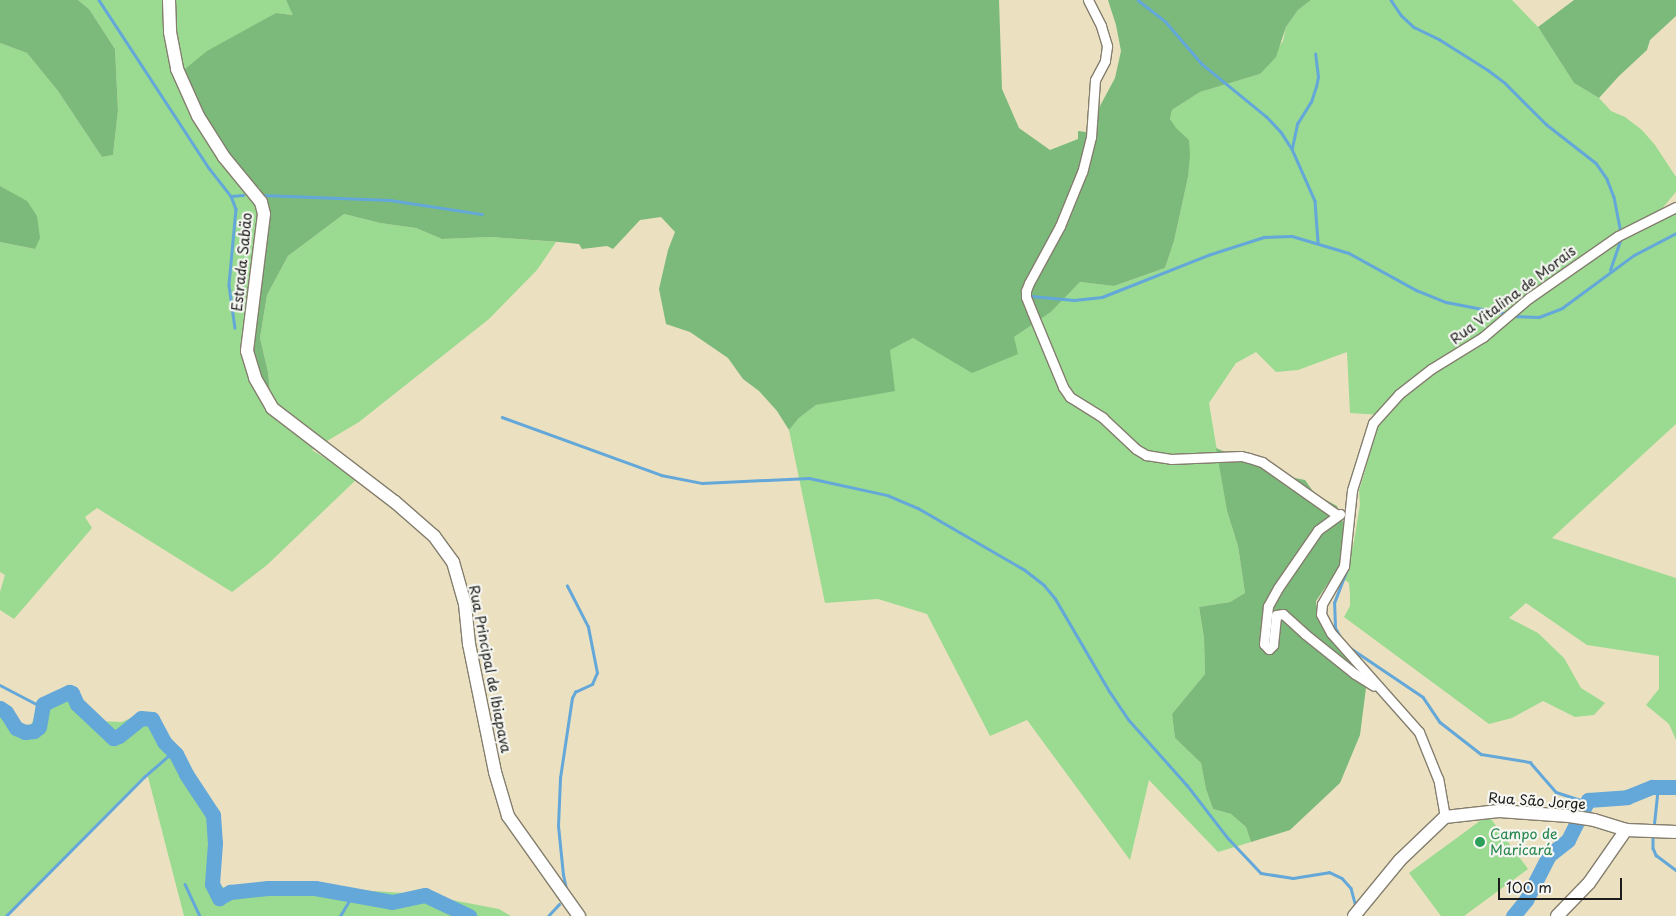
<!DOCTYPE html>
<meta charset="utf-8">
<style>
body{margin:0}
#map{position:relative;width:1676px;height:916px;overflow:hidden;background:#ebe1c0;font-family:"Playpen Sans",sans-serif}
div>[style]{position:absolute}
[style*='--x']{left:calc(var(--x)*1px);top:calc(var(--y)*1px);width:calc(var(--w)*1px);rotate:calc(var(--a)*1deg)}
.green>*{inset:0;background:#9ada91}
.forest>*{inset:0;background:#7bba7b}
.stream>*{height:2.5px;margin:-1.25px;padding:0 1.25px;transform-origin:1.25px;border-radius:1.25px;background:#64a7d9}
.river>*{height:15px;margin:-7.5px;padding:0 7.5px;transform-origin:7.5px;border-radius:7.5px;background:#64a7d9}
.roads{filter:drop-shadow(1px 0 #847e6e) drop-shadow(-1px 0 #847e6e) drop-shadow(0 1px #847e6e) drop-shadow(0 -1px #847e6e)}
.street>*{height:9px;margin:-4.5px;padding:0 4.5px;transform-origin:4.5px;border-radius:4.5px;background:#fff}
.secondary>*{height:12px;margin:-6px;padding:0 6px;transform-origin:6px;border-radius:6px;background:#fff}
.dots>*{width:14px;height:14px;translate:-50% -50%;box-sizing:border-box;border:2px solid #f6f6f2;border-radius:50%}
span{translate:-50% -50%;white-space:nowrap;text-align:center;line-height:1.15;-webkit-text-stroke:4.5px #f6f6f2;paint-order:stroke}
.street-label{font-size:14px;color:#1c1c1c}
.leisure-label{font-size:14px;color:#27864d}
.left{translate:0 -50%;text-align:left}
.scale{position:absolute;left:1498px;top:878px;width:124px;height:22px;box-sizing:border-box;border:2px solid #1c1c1c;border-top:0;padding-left:6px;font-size:15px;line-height:18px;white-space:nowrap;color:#1c1c1c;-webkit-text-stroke:4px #f6f6f2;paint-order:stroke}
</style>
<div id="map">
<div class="green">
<i style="clip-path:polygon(78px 0,286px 0,294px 15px,276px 13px,263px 21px,213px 130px,242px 170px,260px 188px,259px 233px,246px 292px,272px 408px,268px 372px,260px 338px,267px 295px,288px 256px,344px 214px,380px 223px,416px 228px,442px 239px,491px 237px,556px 242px,537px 270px,489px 319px,359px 422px,312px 450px,358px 478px,267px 565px,232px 592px,97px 508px,85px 517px,92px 528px,14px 619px,0 610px,0 592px,5px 575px,0 572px,0 242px,34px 249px,27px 202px,0 186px,0 43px,27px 53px,58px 91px,102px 157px,113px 155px,118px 110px,115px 49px,89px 9px)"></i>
<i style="clip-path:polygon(1311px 0,1512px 0,1538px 27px,1574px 83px,1599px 98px,1611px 111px,1625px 117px,1642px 130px,1655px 145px,1676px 177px,1676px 192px,1660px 211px,1676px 214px,1676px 424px,1552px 538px,1676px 578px,1676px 740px,1669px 724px,1646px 705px,1659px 689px,1659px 656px,1587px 645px,1526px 603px,1509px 618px,1538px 633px,1564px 658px,1581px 688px,1605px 703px,1594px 715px,1575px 717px,1543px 701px,1512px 718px,1489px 724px,1344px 617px,1350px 606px,1350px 595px,1349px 583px,1339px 575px,1353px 547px,1360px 505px,1359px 491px,1381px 415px,1350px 413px,1347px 352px,1298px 370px,1276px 372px,1256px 352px,1236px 363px,1209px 403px,1227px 511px,1238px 546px,1245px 593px,1230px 602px,1199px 607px,1204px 638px,1205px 674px,1172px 714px,1175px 738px,1201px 763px,1206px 789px,1213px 809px,1231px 814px,1246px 827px,1251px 842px,1218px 852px,1149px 780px,1130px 860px,1027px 720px,990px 736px,927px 614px,878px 599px,825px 603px,789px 430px,799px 418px,816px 405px,860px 396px,889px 350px,913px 338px,937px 351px,1014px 337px,1051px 312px,1080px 282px,1114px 286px,1165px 268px,1174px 241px,1188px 177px,1189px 140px,1175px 128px,1170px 119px,1172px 110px,1200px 92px,1260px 74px,1283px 41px,1286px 27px,1298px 10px)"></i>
<i style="clip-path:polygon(68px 690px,83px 713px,98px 721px,122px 722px,144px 712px,151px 716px,150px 728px,207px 813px,221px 844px,212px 877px,224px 888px,278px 885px,420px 894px,499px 909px,511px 916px,184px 916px,147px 773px,5px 916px,0 916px,0 707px,28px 730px,45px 698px)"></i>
<i style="clip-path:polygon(1488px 815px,1528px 869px,1464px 916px,1441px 916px,1409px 873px)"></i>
</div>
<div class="forest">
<i style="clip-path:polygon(0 0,78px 0,89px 9px,115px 49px,118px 110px,113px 155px,102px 157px,58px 91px,27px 53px,0 43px)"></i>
<i style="clip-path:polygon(286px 0,999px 0,1002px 89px,1019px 128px,1050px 150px,1078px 139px,1078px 131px,1086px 132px,1115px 78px,1121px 51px,1116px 25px,1108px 0,1311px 0,1298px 10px,1286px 27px,1276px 57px,1260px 74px,1200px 92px,1172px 110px,1170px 119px,1176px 128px,1189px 140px,1190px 155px,1188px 177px,1174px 241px,1165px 268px,1114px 286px,1080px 282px,1051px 312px,1014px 337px,1018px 354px,972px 373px,913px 338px,890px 350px,895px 391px,816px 405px,799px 418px,789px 430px,777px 411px,759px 391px,743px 379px,728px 358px,690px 332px,666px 324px,659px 289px,668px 250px,675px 232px,661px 217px,640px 220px,613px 249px,607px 246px,582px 249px,579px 244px,559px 242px,491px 237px,442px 239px,416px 228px,380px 223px,344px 214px,288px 256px,267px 295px,260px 338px,268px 372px,272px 410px,248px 353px,246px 292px,259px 233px,260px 188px,252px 186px,213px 130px,179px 74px,207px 51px,276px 13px,293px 15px)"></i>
<i style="clip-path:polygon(1574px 0,1676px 0,1676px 16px,1650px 40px,1647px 50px,1619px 76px,1599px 98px,1574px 83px,1538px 27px)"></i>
<i style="clip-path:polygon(0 186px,27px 201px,37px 216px,40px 238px,35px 249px,0 242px)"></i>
<i style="clip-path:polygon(1216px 448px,1280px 475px,1305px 480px,1315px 494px,1337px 506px,1344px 525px,1346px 544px,1353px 547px,1339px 575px,1331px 579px,1316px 601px,1318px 618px,1329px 635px,1367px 680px,1360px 735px,1340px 783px,1290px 830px,1251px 842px,1246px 827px,1231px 814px,1213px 809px,1206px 789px,1201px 763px,1175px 738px,1172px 714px,1205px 674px,1204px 638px,1199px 607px,1230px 602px,1245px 593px,1238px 546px,1227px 511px)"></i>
</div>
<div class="stream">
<i style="--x:99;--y:0;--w:201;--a:56.8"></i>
<i style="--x:209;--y:168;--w:36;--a:52"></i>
<i style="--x:231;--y:196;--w:14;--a:69"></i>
<i style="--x:236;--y:209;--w:76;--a:95.3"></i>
<i style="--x:229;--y:285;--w:43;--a:82.1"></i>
<i style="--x:1138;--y:0;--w:36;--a:38"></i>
<i style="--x:1166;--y:22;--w:55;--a:49.4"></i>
<i style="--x:1202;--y:64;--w:84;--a:39.2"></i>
<i style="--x:1267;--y:117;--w:21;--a:47"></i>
<i style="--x:1281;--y:132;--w:20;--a:57"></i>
<i style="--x:1292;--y:149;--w:57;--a:66.1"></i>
<i style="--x:1315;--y:201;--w:41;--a:85.8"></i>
<i style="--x:1391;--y:0;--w:18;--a:56"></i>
<i style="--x:1401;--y:15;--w:18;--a:43"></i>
<i style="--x:1414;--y:27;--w:28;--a:26"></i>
<i style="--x:1439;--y:39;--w:58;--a:32.3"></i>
<i style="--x:1488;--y:70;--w:21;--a:37"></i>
<i style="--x:1505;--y:83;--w:58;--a:45"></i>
<i style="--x:1546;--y:124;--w:63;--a:38"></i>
<i style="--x:1596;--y:163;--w:19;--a:55"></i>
<i style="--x:1607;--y:179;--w:19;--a:69"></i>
<i style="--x:1614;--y:197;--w:33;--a:79"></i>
<i style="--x:1292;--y:148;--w:25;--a:-78"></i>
<i style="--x:1297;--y:124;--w:26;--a:-58"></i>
<i style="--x:1311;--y:102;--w:16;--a:-72"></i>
<i style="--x:1316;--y:87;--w:10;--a:-79"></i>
<i style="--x:1318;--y:77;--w:23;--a:-97"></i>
<i style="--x:262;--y:195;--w:128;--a:2.2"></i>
<i style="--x:390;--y:200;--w:93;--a:8.7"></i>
<i style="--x:231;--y:196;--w:12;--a:-5"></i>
<i style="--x:1610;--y:270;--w:34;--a:-71"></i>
<i style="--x:1031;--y:296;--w:43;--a:5.3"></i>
<i style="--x:1074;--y:300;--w:28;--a:-6"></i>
<i style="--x:1102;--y:297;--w:114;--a:-21.6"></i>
<i style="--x:1208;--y:255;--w:59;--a:-17.8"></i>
<i style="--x:1264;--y:237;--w:28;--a:-2"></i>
<i style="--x:1292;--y:236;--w:59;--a:16.6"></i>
<i style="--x:1349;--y:253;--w:77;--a:28.9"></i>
<i style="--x:1416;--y:290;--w:32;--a:22"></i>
<i style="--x:1446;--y:302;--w:58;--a:10.9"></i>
<i style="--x:1512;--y:316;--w:27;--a:2"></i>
<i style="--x:1539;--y:317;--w:25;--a:-21"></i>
<i style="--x:1562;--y:308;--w:89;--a:-36.4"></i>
<i style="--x:1634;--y:255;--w:47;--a:-27.6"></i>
<i style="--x:502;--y:417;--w:169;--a:20"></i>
<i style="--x:661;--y:475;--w:42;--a:11"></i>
<i style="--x:702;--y:483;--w:107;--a:-2.7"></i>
<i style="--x:809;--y:478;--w:80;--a:12.3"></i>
<i style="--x:887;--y:495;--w:34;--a:23"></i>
<i style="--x:918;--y:508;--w:124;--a:30.1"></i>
<i style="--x:1025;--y:570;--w:24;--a:38"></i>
<i style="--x:1044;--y:585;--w:17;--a:50"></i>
<i style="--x:1055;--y:598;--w:109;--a:59.7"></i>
<i style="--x:1110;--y:692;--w:34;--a:56"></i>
<i style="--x:1129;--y:720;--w:87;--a:48.3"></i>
<i style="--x:1187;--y:785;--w:67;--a:52.3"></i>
<i style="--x:1228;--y:838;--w:48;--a:46.7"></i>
<i style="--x:1261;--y:873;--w:32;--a:9"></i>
<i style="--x:1293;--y:878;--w:36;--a:-9"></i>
<i style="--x:1329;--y:872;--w:14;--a:25"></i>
<i style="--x:1342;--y:878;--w:13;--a:48"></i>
<i style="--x:1351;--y:888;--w:20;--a:75"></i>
<i style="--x:1340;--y:637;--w:10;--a:-119"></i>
<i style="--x:1335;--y:628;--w:25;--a:-92"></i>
<i style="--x:1334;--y:603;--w:36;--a:-69"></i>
<i style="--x:1349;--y:647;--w:89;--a:34"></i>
<i style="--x:1423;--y:697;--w:30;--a:56"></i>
<i style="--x:1440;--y:722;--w:52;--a:38"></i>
<i style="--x:1481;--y:754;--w:50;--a:9.3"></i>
<i style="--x:1530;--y:762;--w:40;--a:49"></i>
<i style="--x:1556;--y:792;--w:32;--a:18"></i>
<i style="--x:0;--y:685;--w:47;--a:27.6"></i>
<i style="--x:1654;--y:824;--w:38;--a:-84"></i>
<i style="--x:1653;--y:835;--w:13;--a:90"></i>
<i style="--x:1653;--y:848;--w:8;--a:67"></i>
<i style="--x:1656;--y:855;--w:25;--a:37"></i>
<i style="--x:185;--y:884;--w:35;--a:65"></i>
<i style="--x:566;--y:889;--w:14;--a:-102"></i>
<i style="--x:563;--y:875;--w:49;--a:-95.8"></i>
<i style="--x:558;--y:826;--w:48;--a:-87.6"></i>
<i style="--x:560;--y:778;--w:81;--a:-81.5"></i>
<i style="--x:572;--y:698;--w:7;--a:-63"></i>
<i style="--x:575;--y:692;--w:19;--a:-25"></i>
<i style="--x:592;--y:684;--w:12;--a:-66"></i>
<i style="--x:597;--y:673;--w:47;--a:-101.1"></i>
<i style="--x:588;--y:627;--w:46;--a:-117.1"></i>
<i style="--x:6;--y:916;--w:196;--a:-45.2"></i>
<i style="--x:144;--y:777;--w:40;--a:-41"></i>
<i style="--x:340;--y:916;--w:23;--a:-59"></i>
<i style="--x:548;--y:916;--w:16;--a:-47"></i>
</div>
<div class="river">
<i style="--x:0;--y:708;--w:7;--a:34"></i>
<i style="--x:6;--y:712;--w:19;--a:58"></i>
<i style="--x:16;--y:728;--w:10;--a:24"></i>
<i style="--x:25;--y:732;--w:9;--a:-6"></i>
<i style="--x:34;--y:731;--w:6;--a:-39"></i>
<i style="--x:39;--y:727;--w:23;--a:-80"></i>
<i style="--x:43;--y:704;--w:29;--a:-25"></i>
<i style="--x:69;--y:692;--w:3;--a:18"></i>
<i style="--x:72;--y:693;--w:12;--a:66"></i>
<i style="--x:77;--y:704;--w:50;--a:43.4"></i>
<i style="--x:113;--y:738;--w:6;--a:-18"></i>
<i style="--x:119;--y:736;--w:28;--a:-39"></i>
<i style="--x:141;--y:718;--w:11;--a:5"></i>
<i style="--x:152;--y:719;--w:26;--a:62"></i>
<i style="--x:164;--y:742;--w:17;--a:45"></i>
<i style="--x:176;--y:754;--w:22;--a:63"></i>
<i style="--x:186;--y:774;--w:49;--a:56.6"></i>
<i style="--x:213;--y:815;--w:28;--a:86"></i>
<i style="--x:215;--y:843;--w:41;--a:94.2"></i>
<i style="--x:212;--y:884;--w:16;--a:63"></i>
<i style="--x:219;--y:898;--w:13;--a:-29"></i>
<i style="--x:230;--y:892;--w:38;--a:-6"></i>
<i style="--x:268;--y:888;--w:47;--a:0"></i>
<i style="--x:315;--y:888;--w:78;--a:10.3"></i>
<i style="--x:392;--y:902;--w:34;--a:-12"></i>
<i style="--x:425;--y:895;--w:49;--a:25.5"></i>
<i style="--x:1513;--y:916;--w:21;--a:-51"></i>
<i style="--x:1526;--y:900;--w:51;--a:-62.9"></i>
<i style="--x:1549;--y:855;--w:24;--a:-38"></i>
<i style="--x:1568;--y:840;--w:45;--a:-63.4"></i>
<i style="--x:1588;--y:800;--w:39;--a:-4"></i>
<i style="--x:1627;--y:797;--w:27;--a:-22"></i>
<i style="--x:1652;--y:787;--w:24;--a:0"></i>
</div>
<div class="roads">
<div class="street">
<i style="--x:1088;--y:0;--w:29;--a:63"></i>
<i style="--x:1101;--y:26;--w:21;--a:73"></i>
<i style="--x:1107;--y:46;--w:15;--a:98"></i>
<i style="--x:1105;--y:61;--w:21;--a:118"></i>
<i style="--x:1095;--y:80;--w:57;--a:94"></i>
<i style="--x:1091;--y:137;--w:36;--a:104"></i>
<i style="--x:1082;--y:172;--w:58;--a:112.2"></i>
<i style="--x:1060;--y:226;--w:65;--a:118.5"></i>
<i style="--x:1029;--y:283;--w:9;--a:111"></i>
<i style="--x:1026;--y:291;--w:6;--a:90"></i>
<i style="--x:1026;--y:297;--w:16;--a:68"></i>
<i style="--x:1032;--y:312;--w:81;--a:67.5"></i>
<i style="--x:1063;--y:387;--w:12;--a:55"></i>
<i style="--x:1070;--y:397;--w:39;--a:32"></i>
<i style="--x:1103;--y:418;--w:45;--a:43.2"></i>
<i style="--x:1136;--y:449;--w:12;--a:31"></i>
<i style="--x:1146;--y:455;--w:25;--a:9"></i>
<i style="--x:1171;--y:459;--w:70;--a:-2.5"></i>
<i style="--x:1241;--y:456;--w:8;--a:14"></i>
<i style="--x:1249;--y:458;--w:14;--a:17"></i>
<i style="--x:1262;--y:462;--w:92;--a:35.2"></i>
<i style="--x:1340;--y:514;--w:27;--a:144"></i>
<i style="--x:1318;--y:530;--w:70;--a:124.6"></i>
<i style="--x:1278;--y:588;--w:21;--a:119"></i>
<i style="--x:1268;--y:606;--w:38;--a:96"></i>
<i style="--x:1264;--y:644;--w:7;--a:45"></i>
<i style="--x:1269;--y:649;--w:6;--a:-45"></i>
<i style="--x:1273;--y:645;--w:30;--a:-84"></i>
<i style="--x:1276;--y:615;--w:7;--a:-8"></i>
<i style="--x:1283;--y:614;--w:30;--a:42"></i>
<i style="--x:1305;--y:634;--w:64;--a:38.7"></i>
<i style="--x:1355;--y:674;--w:22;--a:32"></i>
<i style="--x:1445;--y:817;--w:39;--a:-100"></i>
<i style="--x:1438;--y:779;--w:51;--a:-112"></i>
<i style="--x:1419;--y:732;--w:132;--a:-131.6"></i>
<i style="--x:1331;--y:633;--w:21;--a:-118"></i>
<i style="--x:1321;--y:614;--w:10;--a:-84"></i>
<i style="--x:1322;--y:604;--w:44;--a:-59.9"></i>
<i style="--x:1344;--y:566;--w:76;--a:-84"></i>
<i style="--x:1352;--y:490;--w:70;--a:-72.6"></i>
<i style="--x:1373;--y:423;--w:39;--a:-48"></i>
<i style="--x:1399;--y:394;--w:41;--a:-38"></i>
<i style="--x:1431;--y:369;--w:61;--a:-31.6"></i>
<i style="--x:1483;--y:337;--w:60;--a:-40.3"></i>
<i style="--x:1529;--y:298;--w:108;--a:-34.9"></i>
<i style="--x:1618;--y:236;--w:65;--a:-26.6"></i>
</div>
<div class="secondary">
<i style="--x:169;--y:0;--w:32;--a:88"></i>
<i style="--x:170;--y:32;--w:38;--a:79"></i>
<i style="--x:177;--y:69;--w:51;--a:65.9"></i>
<i style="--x:198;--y:116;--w:49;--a:57.6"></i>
<i style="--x:224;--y:157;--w:58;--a:50.6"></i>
<i style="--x:261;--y:202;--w:12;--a:76"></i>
<i style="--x:264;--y:214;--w:138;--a:97.1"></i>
<i style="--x:247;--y:351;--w:28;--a:73"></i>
<i style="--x:255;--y:378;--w:34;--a:60"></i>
<i style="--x:272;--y:408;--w:155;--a:37.4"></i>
<i style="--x:395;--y:502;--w:52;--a:41.1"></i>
<i style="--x:434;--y:536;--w:32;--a:54"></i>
<i style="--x:453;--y:562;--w:44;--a:74.1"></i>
<i style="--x:465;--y:604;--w:40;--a:84.3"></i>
<i style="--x:469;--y:644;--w:131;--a:78.5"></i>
<i style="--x:495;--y:772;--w:46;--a:73.5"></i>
<i style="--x:508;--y:816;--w:123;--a:54.6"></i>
<i style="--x:1354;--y:916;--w:72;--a:-50.6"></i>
<i style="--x:1400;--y:860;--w:62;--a:-43.7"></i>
<i style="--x:1445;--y:817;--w:54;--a:-6.3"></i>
<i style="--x:1499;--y:811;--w:70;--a:4.1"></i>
<i style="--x:1569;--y:816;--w:25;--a:9"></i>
<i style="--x:1594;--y:820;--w:34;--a:17"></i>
<i style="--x:1626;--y:830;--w:50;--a:2.3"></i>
<i style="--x:1557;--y:916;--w:46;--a:-45.9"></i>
<i style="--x:1589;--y:883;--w:65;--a:-55.1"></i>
</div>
</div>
<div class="dots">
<i style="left:1480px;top:842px;background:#2e9e5b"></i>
</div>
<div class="street-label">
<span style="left:242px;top:262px;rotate:-84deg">Estrada Sabäo</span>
<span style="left:1513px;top:295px;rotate:-37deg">Rua Vitalina de Morais</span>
<span style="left:490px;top:669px;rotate:79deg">Rua Principal de Ibiapava</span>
<span style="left:1537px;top:801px;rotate:4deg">Rua São Jorge</span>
</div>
<div class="leisure-label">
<span class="left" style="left:1490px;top:842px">Campo de<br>Maricará</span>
</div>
<div class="scale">100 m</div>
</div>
